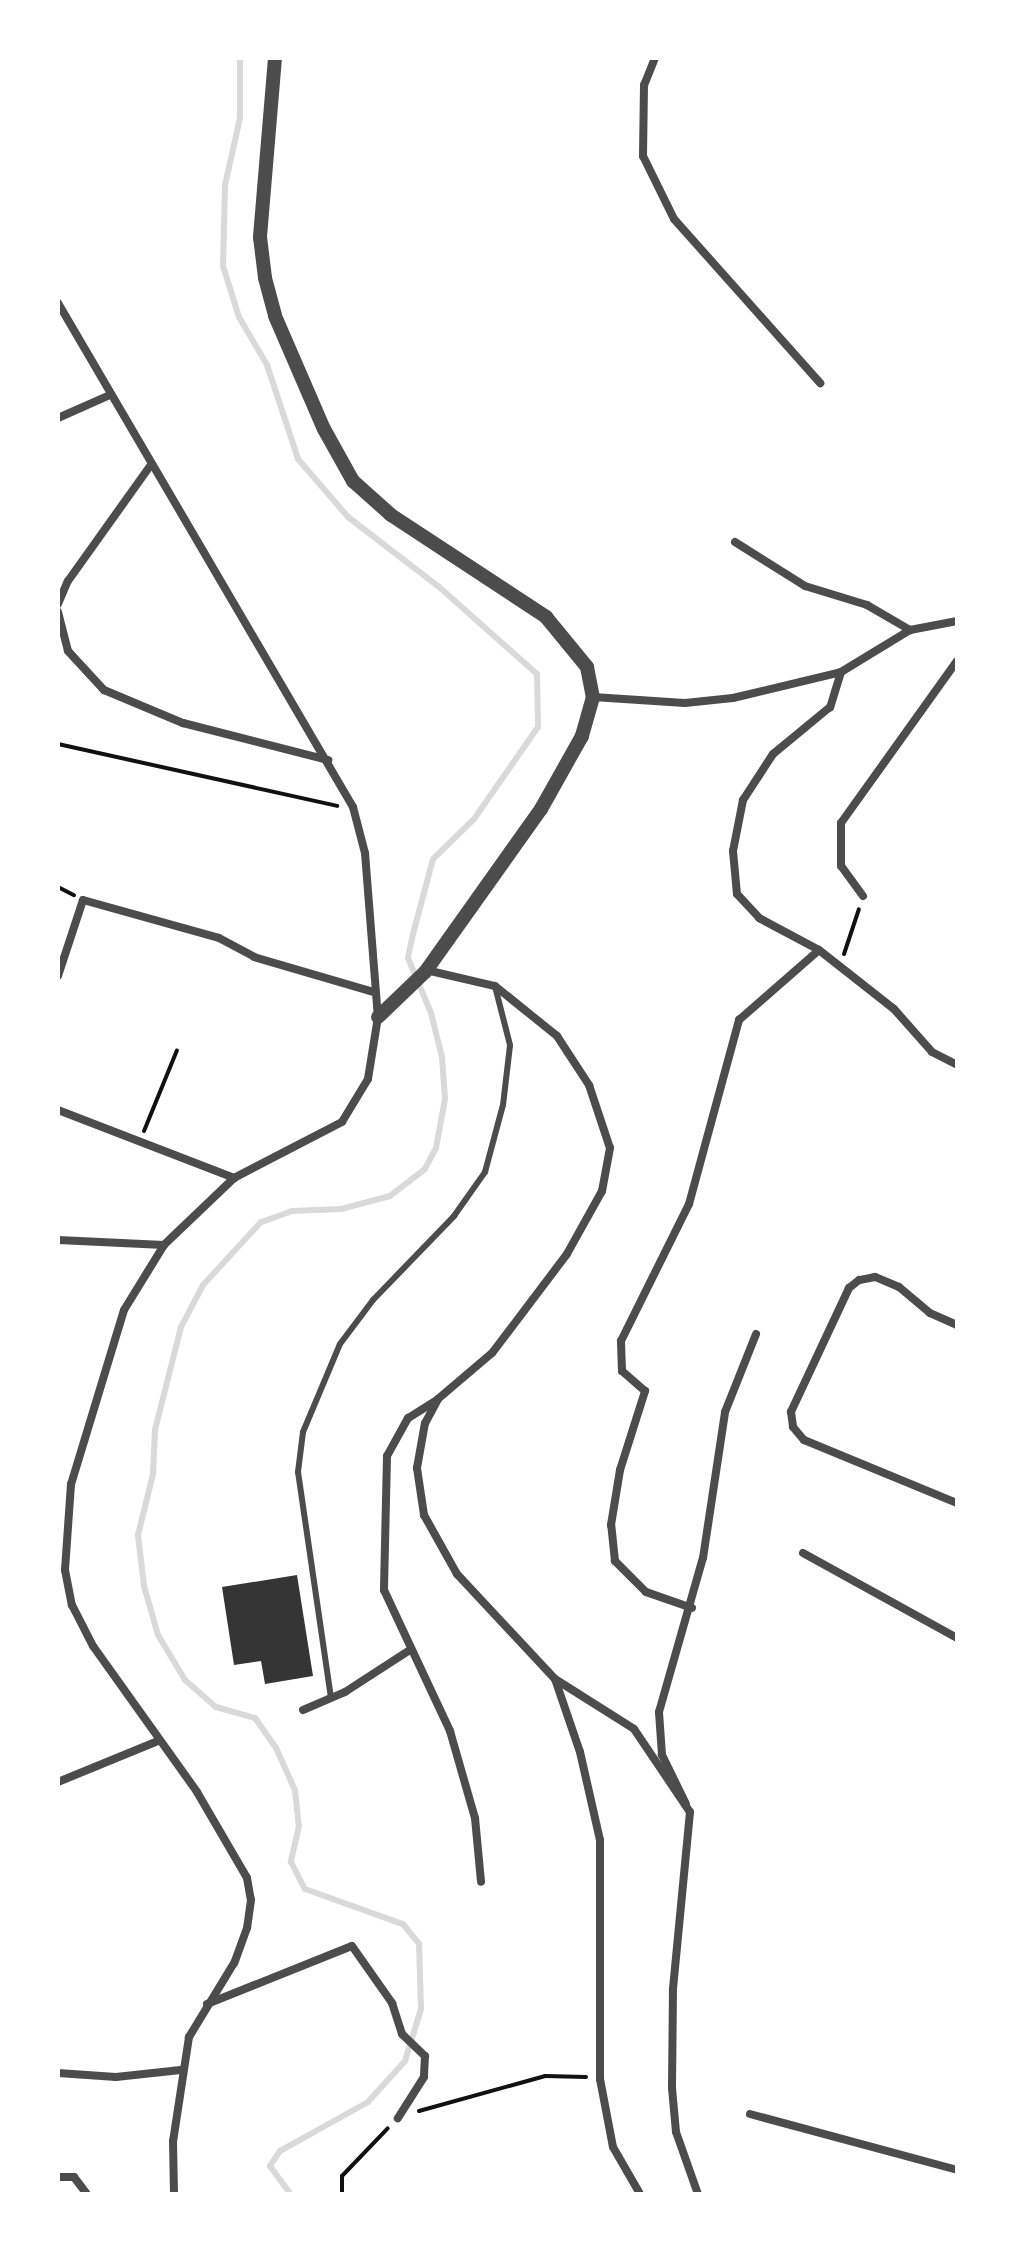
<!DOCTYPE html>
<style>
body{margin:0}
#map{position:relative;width:1015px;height:2252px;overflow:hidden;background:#fff;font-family:"Space Grotesk",sans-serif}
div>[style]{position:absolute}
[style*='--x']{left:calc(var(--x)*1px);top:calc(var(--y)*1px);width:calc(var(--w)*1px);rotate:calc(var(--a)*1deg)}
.stream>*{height:6px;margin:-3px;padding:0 3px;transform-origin:3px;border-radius:3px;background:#d9d9d9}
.building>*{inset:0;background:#353535}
.path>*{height:4px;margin:-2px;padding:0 2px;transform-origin:2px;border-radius:2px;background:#111}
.service>*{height:6px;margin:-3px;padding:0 3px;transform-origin:3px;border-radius:3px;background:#4c4c4c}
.minor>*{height:8px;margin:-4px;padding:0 4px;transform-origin:4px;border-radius:4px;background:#4c4c4c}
.tertiary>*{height:14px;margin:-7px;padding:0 7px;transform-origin:7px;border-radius:7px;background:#4c4c4c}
span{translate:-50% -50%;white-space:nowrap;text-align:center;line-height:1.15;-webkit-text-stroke:8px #fff;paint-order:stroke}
.frame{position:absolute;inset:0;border:60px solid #fff;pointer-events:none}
</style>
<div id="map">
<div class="stream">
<i style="--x:240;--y:58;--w:60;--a:90"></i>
<i style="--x:240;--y:118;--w:69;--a:102.6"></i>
<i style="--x:225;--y:185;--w:81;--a:91.4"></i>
<i style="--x:223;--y:266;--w:53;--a:72.6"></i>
<i style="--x:239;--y:317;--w:56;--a:59.7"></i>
<i style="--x:267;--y:365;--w:99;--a:71.7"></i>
<i style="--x:298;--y:459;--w:77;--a:49.2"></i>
<i style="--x:348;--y:517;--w:113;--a:37.5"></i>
<i style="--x:438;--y:586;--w:132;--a:41.6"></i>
<i style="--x:537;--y:674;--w:53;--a:88.9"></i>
<i style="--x:538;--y:727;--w:112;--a:124.8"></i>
<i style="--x:474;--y:819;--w:57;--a:135.7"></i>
<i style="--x:433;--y:859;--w:78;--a:104.9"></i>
<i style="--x:413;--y:934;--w:25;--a:102"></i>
<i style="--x:408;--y:958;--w:60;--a:67.3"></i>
<i style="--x:431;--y:1013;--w:45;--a:76"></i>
<i style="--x:442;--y:1057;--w:42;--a:85.9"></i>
<i style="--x:445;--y:1099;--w:50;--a:100.4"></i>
<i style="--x:436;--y:1148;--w:24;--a:118"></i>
<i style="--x:425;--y:1169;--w:44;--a:142.4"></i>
<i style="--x:390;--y:1196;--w:51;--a:165.1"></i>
<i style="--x:341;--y:1209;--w:49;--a:177.7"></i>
<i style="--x:292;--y:1211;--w:33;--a:160"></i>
<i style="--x:261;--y:1222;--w:86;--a:132.6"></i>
<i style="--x:203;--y:1285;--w:47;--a:117.6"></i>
<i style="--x:181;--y:1327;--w:106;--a:104.2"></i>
<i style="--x:155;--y:1430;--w:44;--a:92.6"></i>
<i style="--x:153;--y:1474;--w:63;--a:103.8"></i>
<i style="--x:138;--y:1535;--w:51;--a:83.3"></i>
<i style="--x:144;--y:1586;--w:51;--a:74.1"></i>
<i style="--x:158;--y:1635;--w:52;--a:59"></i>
<i style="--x:185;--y:1680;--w:41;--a:41.1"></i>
<i style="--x:216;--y:1707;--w:41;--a:15.8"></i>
<i style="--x:255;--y:1718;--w:37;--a:55"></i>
<i style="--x:276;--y:1748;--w:46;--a:65.7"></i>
<i style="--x:295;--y:1790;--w:36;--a:84"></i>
<i style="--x:299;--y:1826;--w:37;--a:103"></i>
<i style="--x:291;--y:1862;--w:30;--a:63"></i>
<i style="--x:305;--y:1889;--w:104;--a:19.7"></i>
<i style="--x:403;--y:1924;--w:26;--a:51"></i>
<i style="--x:419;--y:1944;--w:65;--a:88.2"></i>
<i style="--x:421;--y:2009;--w:54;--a:107.1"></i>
<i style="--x:405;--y:2061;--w:55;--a:132.1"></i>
<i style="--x:368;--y:2102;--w:101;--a:150.9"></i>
<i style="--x:280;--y:2151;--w:18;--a:124"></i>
<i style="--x:270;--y:2166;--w:34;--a:54"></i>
</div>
<div class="building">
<i style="clip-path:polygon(297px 1575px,313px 1676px,265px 1684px,261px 1661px,234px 1665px,222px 1587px)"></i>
</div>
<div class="path">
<i style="--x:58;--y:744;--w:286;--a:12.5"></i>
<i style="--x:58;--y:887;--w:18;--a:27"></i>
<i style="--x:844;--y:954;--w:47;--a:-71.6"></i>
<i style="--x:144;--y:1131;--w:87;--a:-67.8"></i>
<i style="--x:419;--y:2111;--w:131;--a:-15.5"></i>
<i style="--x:545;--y:2076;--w:41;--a:1.4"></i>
<i style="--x:342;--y:2194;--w:18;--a:-90"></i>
<i style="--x:342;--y:2176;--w:66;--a:-46.2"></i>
</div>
<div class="service">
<i style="--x:331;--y:1698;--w:228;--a:-98.3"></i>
<i style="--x:298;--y:1472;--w:40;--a:-82.9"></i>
<i style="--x:303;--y:1432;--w:95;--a:-67.2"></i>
<i style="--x:340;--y:1344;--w:55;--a:-53.1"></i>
<i style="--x:373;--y:1300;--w:117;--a:-46"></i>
<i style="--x:454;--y:1216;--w:54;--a:-54.8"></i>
<i style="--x:485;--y:1172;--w:69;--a:-75"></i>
<i style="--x:503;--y:1105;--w:60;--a:-83.3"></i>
<i style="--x:510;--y:1045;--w:61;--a:-104.3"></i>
</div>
<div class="minor">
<i style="--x:655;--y:58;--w:29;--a:112"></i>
<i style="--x:644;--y:85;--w:71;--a:90.8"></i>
<i style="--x:643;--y:156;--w:70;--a:63.8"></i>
<i style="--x:674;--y:219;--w:220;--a:48.3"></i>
<i style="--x:58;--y:303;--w:584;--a:59.66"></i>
<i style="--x:353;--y:807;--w:48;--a:75.4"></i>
<i style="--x:365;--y:853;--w:165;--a:85.5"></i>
<i style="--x:378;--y:1017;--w:63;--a:99.2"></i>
<i style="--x:368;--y:1079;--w:50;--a:121.2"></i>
<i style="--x:342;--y:1122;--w:122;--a:152.6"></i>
<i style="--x:234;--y:1178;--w:97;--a:136.3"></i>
<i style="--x:164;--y:1245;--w:76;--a:121.6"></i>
<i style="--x:124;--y:1310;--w:182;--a:106.9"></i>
<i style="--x:71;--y:1484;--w:86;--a:94"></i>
<i style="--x:65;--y:1570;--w:36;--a:79"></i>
<i style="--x:72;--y:1605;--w:46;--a:62.9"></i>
<i style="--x:93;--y:1646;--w:179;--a:54.5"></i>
<i style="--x:197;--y:1792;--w:99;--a:59.8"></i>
<i style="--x:247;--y:1878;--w:22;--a:80"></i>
<i style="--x:251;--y:1900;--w:28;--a:98"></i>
<i style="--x:247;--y:1928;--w:37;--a:110"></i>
<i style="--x:234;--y:1963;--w:87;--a:121.3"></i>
<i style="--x:189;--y:2037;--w:105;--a:98.7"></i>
<i style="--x:173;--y:2141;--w:53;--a:88.9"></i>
<i style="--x:58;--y:418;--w:57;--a:-23.9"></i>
<i style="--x:735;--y:542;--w:83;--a:32.2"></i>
<i style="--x:805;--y:586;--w:65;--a:17"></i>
<i style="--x:867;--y:605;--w:50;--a:30.2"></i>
<i style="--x:58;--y:604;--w:25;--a:-67"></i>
<i style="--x:68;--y:581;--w:141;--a:-54.5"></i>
<i style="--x:58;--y:612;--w:40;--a:75.6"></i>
<i style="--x:68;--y:651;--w:53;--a:47.3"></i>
<i style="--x:104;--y:690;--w:86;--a:22.7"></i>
<i style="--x:183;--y:723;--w:150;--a:14.3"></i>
<i style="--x:841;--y:672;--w:37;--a:107"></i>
<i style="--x:830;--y:707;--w:74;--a:140.5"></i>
<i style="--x:773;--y:754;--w:55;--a:123.1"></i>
<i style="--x:743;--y:800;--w:52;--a:101.1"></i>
<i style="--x:733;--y:851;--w:43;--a:84.7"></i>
<i style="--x:737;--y:894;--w:33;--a:47"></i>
<i style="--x:759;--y:918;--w:68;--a:28.1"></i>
<i style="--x:819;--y:950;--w:95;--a:38.2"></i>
<i style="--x:894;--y:1009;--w:57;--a:48.5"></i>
<i style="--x:932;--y:1052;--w:28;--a:27"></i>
<i style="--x:593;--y:697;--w:92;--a:3.7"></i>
<i style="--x:685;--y:703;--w:48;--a:-5.9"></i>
<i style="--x:733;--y:698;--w:111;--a:-13.5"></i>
<i style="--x:841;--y:672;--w:81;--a:-31.3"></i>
<i style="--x:910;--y:630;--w:48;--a:-10.8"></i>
<i style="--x:863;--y:896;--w:37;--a:-126"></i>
<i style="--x:841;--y:866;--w:43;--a:-90"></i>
<i style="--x:841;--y:823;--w:199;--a:-54.4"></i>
<i style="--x:426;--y:970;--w:71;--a:13.1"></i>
<i style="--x:495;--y:986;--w:80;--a:38.9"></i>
<i style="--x:557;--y:1036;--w:59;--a:56.9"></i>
<i style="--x:589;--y:1085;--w:66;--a:71.6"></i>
<i style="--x:610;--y:1148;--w:44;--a:100.5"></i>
<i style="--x:602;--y:1191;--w:72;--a:119.1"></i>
<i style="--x:567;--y:1254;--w:124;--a:127.1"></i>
<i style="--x:492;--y:1353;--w:71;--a:139.6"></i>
<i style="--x:438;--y:1399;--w:27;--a:118"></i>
<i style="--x:425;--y:1423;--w:46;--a:100.1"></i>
<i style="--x:417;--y:1468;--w:48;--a:81.5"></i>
<i style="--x:424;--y:1515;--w:68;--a:60.8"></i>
<i style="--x:457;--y:1574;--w:144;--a:47"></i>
<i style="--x:555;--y:1679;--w:93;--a:32.3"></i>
<i style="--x:634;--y:1729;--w:100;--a:56"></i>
<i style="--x:690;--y:1812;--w:179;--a:95.5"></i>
<i style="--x:673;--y:1990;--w:98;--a:90.6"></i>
<i style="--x:672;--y:2088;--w:44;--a:84.8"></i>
<i style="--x:676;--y:2132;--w:66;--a:70.5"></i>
<i style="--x:58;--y:976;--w:80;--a:-71.8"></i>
<i style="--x:83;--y:900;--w:141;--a:15.6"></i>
<i style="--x:219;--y:938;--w:40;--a:28"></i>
<i style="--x:254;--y:957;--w:125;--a:16.3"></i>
<i style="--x:58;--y:1110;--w:189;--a:21.1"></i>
<i style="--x:58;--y:1240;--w:106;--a:2.7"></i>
<i style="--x:957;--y:1325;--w:30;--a:-156"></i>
<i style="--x:930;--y:1313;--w:40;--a:-140"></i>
<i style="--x:899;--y:1287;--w:26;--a:-157"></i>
<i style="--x:875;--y:1277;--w:16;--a:169"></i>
<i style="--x:859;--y:1280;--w:13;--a:141"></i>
<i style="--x:849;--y:1288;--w:137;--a:115.1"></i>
<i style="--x:791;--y:1412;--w:15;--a:82"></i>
<i style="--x:793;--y:1427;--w:17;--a:50"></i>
<i style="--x:804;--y:1440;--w:165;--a:22.4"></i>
<i style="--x:437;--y:1400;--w:34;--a:148"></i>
<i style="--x:408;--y:1418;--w:43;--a:118.9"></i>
<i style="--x:387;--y:1456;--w:134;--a:91.3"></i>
<i style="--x:384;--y:1590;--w:156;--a:64.9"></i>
<i style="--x:450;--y:1731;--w:91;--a:74"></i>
<i style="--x:475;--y:1818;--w:64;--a:84.6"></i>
<i style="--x:803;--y:1553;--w:176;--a:28.9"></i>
<i style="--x:692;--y:1608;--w:49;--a:-160.8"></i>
<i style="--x:646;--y:1592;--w:44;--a:-135"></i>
<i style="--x:615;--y:1561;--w:36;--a:-96"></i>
<i style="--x:611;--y:1525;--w:56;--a:-80.7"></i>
<i style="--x:620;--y:1470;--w:83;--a:-72.4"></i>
<i style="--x:645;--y:1391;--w:30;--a:-139"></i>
<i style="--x:622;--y:1371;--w:30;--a:-92"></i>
<i style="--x:621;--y:1341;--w:153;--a:-63.6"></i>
<i style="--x:689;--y:1204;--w:191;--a:-74.8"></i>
<i style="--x:739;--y:1020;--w:106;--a:-41.2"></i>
<i style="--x:555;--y:1679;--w:77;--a:71.1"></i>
<i style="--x:580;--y:1752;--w:90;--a:77.2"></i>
<i style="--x:600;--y:1840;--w:239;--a:90"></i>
<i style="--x:600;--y:2079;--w:69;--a:79.2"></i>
<i style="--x:613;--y:2147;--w:54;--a:60.1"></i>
<i style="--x:303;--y:1710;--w:46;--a:-23.2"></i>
<i style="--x:345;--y:1692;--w:77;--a:-32.9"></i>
<i style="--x:58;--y:1782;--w:108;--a:-22.3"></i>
<i style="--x:686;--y:1804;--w:55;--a:-116.1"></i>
<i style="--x:662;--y:1755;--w:43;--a:-94"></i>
<i style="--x:659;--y:1712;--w:160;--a:-74.1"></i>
<i style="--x:703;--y:1558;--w:148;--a:-81.4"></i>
<i style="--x:725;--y:1412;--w:84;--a:-68.3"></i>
<i style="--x:207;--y:2004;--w:156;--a:-21.8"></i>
<i style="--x:352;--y:1946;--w:70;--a:54.9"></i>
<i style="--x:392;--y:2003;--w:33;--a:72"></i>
<i style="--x:402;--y:2034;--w:32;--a:44"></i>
<i style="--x:425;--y:2056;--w:21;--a:93"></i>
<i style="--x:424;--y:2077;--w:49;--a:122.4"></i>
<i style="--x:58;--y:2073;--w:58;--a:3.9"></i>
<i style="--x:116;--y:2077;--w:65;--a:-6.1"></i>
<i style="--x:750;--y:2114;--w:214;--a:15.1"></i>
<i style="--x:58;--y:2177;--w:16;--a:0"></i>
<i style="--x:74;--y:2177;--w:21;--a:53"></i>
</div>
<div class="tertiary">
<i style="--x:275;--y:58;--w:180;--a:94.8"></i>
<i style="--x:260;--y:237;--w:41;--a:83"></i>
<i style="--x:265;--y:278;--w:39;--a:75"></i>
<i style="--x:275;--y:316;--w:123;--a:66.6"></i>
<i style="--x:324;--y:429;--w:60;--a:60.9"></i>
<i style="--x:353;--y:481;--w:51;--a:41.8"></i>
<i style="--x:391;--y:515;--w:186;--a:33.3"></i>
<i style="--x:546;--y:617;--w:65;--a:50.6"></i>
<i style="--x:587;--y:667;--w:31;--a:79"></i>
<i style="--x:593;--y:697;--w:41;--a:105.8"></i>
<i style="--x:582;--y:736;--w:84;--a:119.3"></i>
<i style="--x:541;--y:809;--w:200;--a:125.4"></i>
<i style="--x:425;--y:972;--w:65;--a:136.2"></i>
</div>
<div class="frame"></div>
</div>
